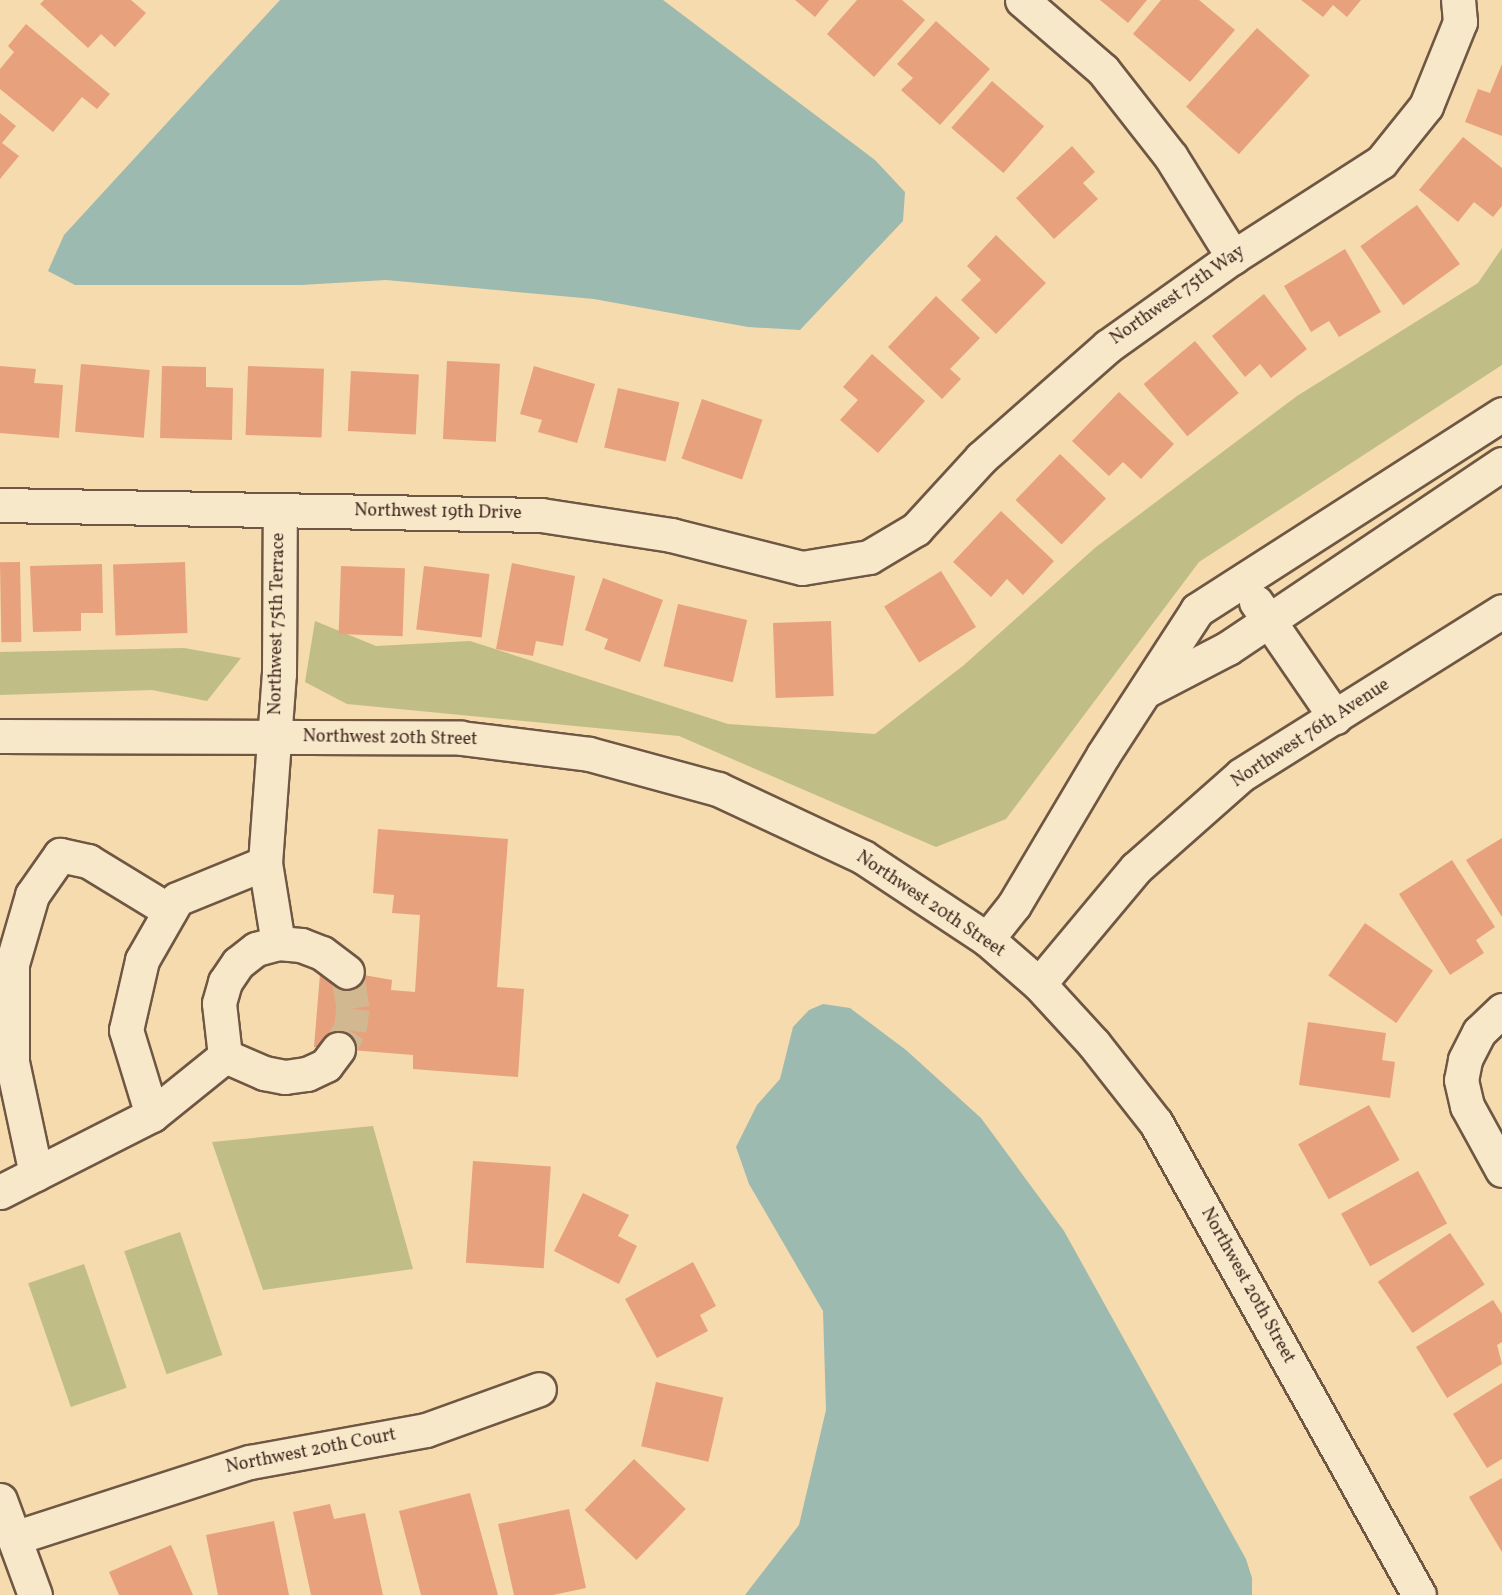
<!DOCTYPE html>
<style>
body{margin:0}
#map{position:relative;width:1502px;height:1595px;overflow:hidden;background:#f5dbad;font-family:Vollkorn,serif}
div>[style]{position:absolute}
[style*='--x']{left:calc(var(--x)*1px);top:calc(var(--y)*1px);width:calc(var(--w)*1px);rotate:calc(var(--a)*1deg)}
.green>*{inset:0;background:#c0be86;transform-origin:0 0}
.water>*{inset:0;background:#9dbab0}
.building>*{inset:0;background:#e8a17d;transform-origin:0 0}
.minor-tunnel>*{height:33px;margin-top:-16.5px;transform-origin:0;background:repeating-linear-gradient(90deg,#d1b891 0 33px,transparent 0 49px)}
.roads{filter:drop-shadow(2px 0 #6f5744) drop-shadow(-2px 0 #6f5744) drop-shadow(0 2px #6f5744) drop-shadow(0 -2px #6f5744)}
.minor>*{height:33px;margin:-16.5px;padding:0 16.5px;transform-origin:16.5px;border-radius:16.5px;background:#f8e8ca}
span{translate:-50% -50%;white-space:nowrap;text-align:center;line-height:1.15;-webkit-text-stroke:5px #f8e8ca;paint-order:stroke}
.street-label{font-size:18px;color:#422b21}
</style>
<div id="map">
<div class="green">
<i style="clip-path:polygon(1502px 248px,1502px 365px,1199px 562px,1006px 819px,936px 847px,679px 736px,347px 704px,305px 682px,315px 621px,376px 646px,470px 641px,728px 724px,875px 734px,964px 665px,1096px 547px,1297px 396px,1478px 283px)"></i>
<i style="clip-path:polygon(184px 648px,241px 658px,207px 701px,152px 690px,0 695px,0 652px)"></i>
<i style="clip-path:polygon(373px 1126px,413px 1269px,263px 1290px,212px 1142px)"></i>
<i style="left:180px;top:1232px;width:130px;height:59px;rotate:71deg"></i>
<i style="left:84px;top:1264px;width:131px;height:59px;rotate:71deg"></i>
</div>
<div class="water">
<i style="clip-path:polygon(280px 0,663px 0,875px 160px,905px 192px,903px 221px,800px 330px,748px 327px,594px 299px,386px 280px,301px 285px,75px 285px,48px 271px,64px 235px)"></i>
<i style="clip-path:polygon(823px 1004px,850px 1008px,906px 1050px,981px 1118px,1064px 1231px,1246px 1559px,1252px 1578px,1252px 1595px,745px 1595px,799px 1525px,826px 1410px,823px 1311px,749px 1184px,736px 1147px,757px 1105px,780px 1079px,793px 1027px,809px 1010px)"></i>
</div>
<div class="building">
<i style="clip-path:polygon(44px 0,131px 0,146px 13px,115px 47px,101px 34px,88px 48px,40px 4px)"></i>
<i style="clip-path:polygon(795px 0,829px 0,815px 17px)"></i>
<i style="clip-path:polygon(857px 0,902px 0,925px 20px,874px 77px,827px 34px)"></i>
<i style="clip-path:polygon(1100px 0,1147px 0,1128px 23px)"></i>
<i style="clip-path:polygon(1161px 0,1199px 0,1235px 30px,1190px 82px,1133px 34px)"></i>
<i style="clip-path:polygon(1301px 0,1361px 0,1347px 17px,1333px 5px,1323px 17px)"></i>
<i style="clip-path:polygon(936px 21px,990px 69px,940px 125px,901px 90px,913px 78px,897px 64px)"></i>
<i style="clip-path:polygon(26px 24px,110px 94px,97px 109px,82px 97px,53px 132px,0 89px,0 69px,14px 52px,8px 46px)"></i>
<i style="left:1257px;top:28px;width:71px;height:106px;rotate:42deg"></i>
<i style="clip-path:polygon(1502px 64px,1502px 136px,1465px 122px,1478px 89px,1490px 93px)"></i>
<i style="left:992px;top:81px;width:69px;height:62px;rotate:41deg"></i>
<i style="clip-path:polygon(0 113px,16px 126px,2px 143px,19px 156px,0 179px)"></i>
<i style="clip-path:polygon(1463px 137px,1502px 168px,1502px 206px,1493px 217px,1474px 202px,1458px 222px,1419px 190px)"></i>
<i style="clip-path:polygon(1072px 146px,1095px 172px,1083px 183px,1098px 199px,1054px 239px,1016px 198px)"></i>
<i style="left:1417px;top:205px;width:73px;height:70px;rotate:54deg"></i>
<i style="clip-path:polygon(996px 235px,1046px 283px,996px 334px,961px 300px,981px 280px,967px 266px)"></i>
<i style="clip-path:polygon(1345px 249px,1381px 312px,1339px 337px,1329px 321px,1311px 332px,1284px 286px)"></i>
<i style="clip-path:polygon(1264px 294px,1307px 349px,1271px 378px,1260px 364px,1245px 377px,1212px 336px)"></i>
<i style="clip-path:polygon(936px 296px,980px 338px,950px 369px,961px 379px,942px 399px,888px 347px)"></i>
<i style="left:1195px;top:341px;width:68px;height:67px;rotate:50deg"></i>
<i style="clip-path:polygon(872px 354px,925px 401px,878px 453px,840px 420px,858px 400px,843px 387px)"></i>
<i style="left:447px;top:361px;width:53px;height:78px;rotate:3deg"></i>
<i style="left:81px;top:364px;width:69px;height:68px;rotate:5deg"></i>
<i style="clip-path:polygon(0 366px,36px 369px,34px 383px,63px 385px,59px 438px,0 433px)"></i>
<i style="clip-path:polygon(162px 366px,206px 367px,206px 387px,233px 388px,232px 440px,160px 438px)"></i>
<i style="left:248px;top:366px;width:76px;height:69px;rotate:2deg"></i>
<i style="clip-path:polygon(534px 366px,595px 384px,577px 443px,538px 432px,542px 420px,520px 414px)"></i>
<i style="left:351px;top:371px;width:68px;height:60px;rotate:3deg"></i>
<i style="left:618px;top:388px;width:63px;height:61px;rotate:13deg"></i>
<i style="clip-path:polygon(1119px 392px,1174px 444px,1141px 479px,1123px 462px,1109px 476px,1072px 441px)"></i>
<i style="left:702px;top:399px;width:64px;height:63px;rotate:19deg"></i>
<i style="left:1060px;top:454px;width:64px;height:64px;rotate:44deg"></i>
<i style="clip-path:polygon(1001px 511px,1054px 561px,1023px 595px,1007px 579px,991px 597px,953px 562px)"></i>
<i style="left:20px;top:562px;width:80px;height:20px;rotate:89deg"></i>
<i style="left:185px;top:562px;width:71px;height:72px;rotate:88deg"></i>
<i style="clip-path:polygon(512px 563px,575px 576px,563px 646px,536px 641px,533px 656px,496px 649px)"></i>
<i style="clip-path:polygon(102px 564px,103px 613px,81px 613px,81px 631px,33px 632px,30px 566px)"></i>
<i style="left:341px;top:566px;width:64px;height:68px;rotate:2deg"></i>
<i style="left:424px;top:566px;width:66px;height:64px;rotate:7deg"></i>
<i style="left:941px;top:571px;width:66px;height:67px;rotate:58deg"></i>
<i style="clip-path:polygon(603px 578px,663px 600px,640px 662px,604px 649px,608px 639px,585px 630px)"></i>
<i style="left:678px;top:604px;width:71px;height:64px;rotate:13deg"></i>
<i style="left:831px;top:621px;width:75px;height:58px;rotate:88deg"></i>
<i style="clip-path:polygon(378px 829px,508px 839px,497px 987px,524px 989px,518px 1077px,413px 1069px,413px 1055px,314px 1047px,320px 974px,347px 972px,392px 980px,391px 990px,415px 992px,420px 915px,392px 913px,394px 895px,373px 893px)"></i>
<i style="clip-path:polygon(1502px 838px,1502px 917px,1466px 860px)"></i>
<i style="clip-path:polygon(1452px 860px,1495px 927px,1476px 940px,1484px 953px,1450px 975px,1399px 894px)"></i>
<i style="left:1365px;top:923px;width:83px;height:64px;rotate:35deg"></i>
<i style="clip-path:polygon(1308px 1022px,1386px 1033px,1382px 1060px,1395px 1062px,1390px 1098px,1299px 1085px)"></i>
<i style="left:1369px;top:1105px;width:63px;height:81px;rotate:61deg"></i>
<i style="left:473px;top:1161px;width:78px;height:102px;rotate:4deg"></i>
<i style="left:1418px;top:1171px;width:60px;height:88px;rotate:61deg"></i>
<i style="clip-path:polygon(583px 1193px,629px 1215px,618px 1236px,637px 1246px,619px 1284px,554px 1251px)"></i>
<i style="left:1450px;top:1233px;width:62px;height:87px;rotate:56deg"></i>
<i style="clip-path:polygon(693px 1262px,716px 1306px,700px 1315px,708px 1331px,657px 1358px,625px 1299px)"></i>
<i style="clip-path:polygon(1493px 1300px,1502px 1314px,1502px 1342px,1497px 1345px,1502px 1364px,1447px 1398px,1416px 1347px)"></i>
<i style="left:656px;top:1382px;width:69px;height:66px;rotate:13deg"></i>
<i style="clip-path:polygon(1502px 1383px,1502px 1459px,1487px 1468px,1453px 1414px)"></i>
<i style="left:634px;top:1459px;width:72px;height:71px;rotate:44deg"></i>
<i style="clip-path:polygon(1502px 1478px,1502px 1552px,1469px 1497px)"></i>
<i style="clip-path:polygon(470px 1493px,498px 1595px,421px 1595px,399px 1511px)"></i>
<i style="clip-path:polygon(330px 1504px,334px 1519px,365px 1513px,383px 1595px,311px 1595px,293px 1512px)"></i>
<i style="clip-path:polygon(569px 1509px,586px 1588px,553px 1595px,514px 1595px,498px 1524px)"></i>
<i style="clip-path:polygon(274px 1521px,289px 1595px,218px 1595px,206px 1535px)"></i>
<i style="clip-path:polygon(171px 1545px,193px 1595px,119px 1595px,109px 1572px)"></i>
</div>
<div class="minor-tunnel">
<i style="--x:338;--y:1049;--w:22;--a:-58"></i>
<i style="--x:350;--y:1030;--w:22;--a:-82"></i>
<i style="--x:353;--y:1008;--w:36;--a:-99"></i>
</div>
<div class="roads">
<div class="minor">
<i style="--x:1022;--y:0;--w:107;--a:40.8"></i>
<i style="--x:1103;--y:70;--w:110;--a:52"></i>
<i style="--x:1171;--y:157;--w:118;--a:58.2"></i>
<i style="--x:0;--y:505;--w:541;--a:1.06"></i>
<i style="--x:541;--y:515;--w:132;--a:8.7"></i>
<i style="--x:671;--y:535;--w:135;--a:14.1"></i>
<i style="--x:802;--y:568;--w:68;--a:-9.3"></i>
<i style="--x:869;--y:557;--w:55;--a:-30.8"></i>
<i style="--x:916;--y:529;--w:96;--a:-47.5"></i>
<i style="--x:981;--y:458;--w:169;--a:-41.4"></i>
<i style="--x:1108;--y:346;--w:153;--a:-35.5"></i>
<i style="--x:1233;--y:257;--w:176;--a:-32.7"></i>
<i style="--x:1381;--y:162;--w:72;--a:-51.2"></i>
<i style="--x:1426;--y:106;--w:91;--a:-68"></i>
<i style="--x:1460;--y:22;--w:22;--a:-95"></i>
<i style="--x:1256;--y:602;--w:140;--a:55.5"></i>
<i style="--x:1147;--y:690;--w:91;--a:-27.4"></i>
<i style="--x:1228;--y:648;--w:330;--a:-33.9"></i>
<i style="--x:0;--y:736;--w:461;--a:0.2"></i>
<i style="--x:461;--y:738;--w:129;--a:7.1"></i>
<i style="--x:589;--y:754;--w:134;--a:15.2"></i>
<i style="--x:718;--y:789;--w:160;--a:25.1"></i>
<i style="--x:863;--y:857;--w:149;--a:33.5"></i>
<i style="--x:987;--y:939;--w:69;--a:40.9"></i>
<i style="--x:1039;--y:984;--w:81;--a:47.5"></i>
<i style="--x:1094;--y:1044;--w:100;--a:51.9"></i>
<i style="--x:1156;--y:1123;--w:540;--a:60.87"></i>
<i style="--x:265;--y:863;--w:81;--a:80.8"></i>
<i style="--x:987;--y:939;--w:43;--a:-51.5"></i>
<i style="--x:1014;--y:905;--w:174;--a:-59.3"></i>
<i style="--x:1103;--y:755;--w:173;--a:-57"></i>
<i style="--x:1197;--y:610;--w:363;--a:-32.7"></i>
<i style="--x:1039;--y:984;--w:151;--a:-50.1"></i>
<i style="--x:1136;--y:868;--w:140;--a:-41.5"></i>
<i style="--x:1241;--y:775;--w:308;--a:-32.1"></i>
<i style="--x:1502;--y:1010;--w:32;--a:136"></i>
<i style="--x:1479;--y:1032;--w:31;--a:117"></i>
<i style="--x:1465;--y:1060;--w:20;--a:101"></i>
<i style="--x:1461;--y:1080;--w:27;--a:77"></i>
<i style="--x:1467;--y:1106;--w:73;--a:61.3"></i>
<i style="--x:225;--y:1056;--w:53;--a:-96.5"></i>
<i style="--x:219;--y:1003;--w:22;--a:-74"></i>
<i style="--x:225;--y:982;--w:23;--a:-56"></i>
<i style="--x:238;--y:963;--w:23;--a:-38"></i>
<i style="--x:256;--y:949;--w:23;--a:-15"></i>
<i style="--x:278;--y:943;--w:23;--a:5"></i>
<i style="--x:301;--y:945;--w:22;--a:21"></i>
<i style="--x:322;--y:953;--w:31;--a:37"></i>
<i style="--x:225;--y:1056;--w:43;--a:23.6"></i>
<i style="--x:264;--y:1073;--w:21;--a:11"></i>
<i style="--x:285;--y:1077;--w:22;--a:-8"></i>
<i style="--x:307;--y:1074;--w:21;--a:-25"></i>
<i style="--x:326;--y:1065;--w:20;--a:-53"></i>
<i style="--x:152;--y:1115;--w:94;--a:-38.9"></i>
<i style="--x:36;--y:1174;--w:115;--a:-102.1"></i>
<i style="--x:12;--y:1062;--w:98;--a:-90"></i>
<i style="--x:12;--y:964;--w:72;--a:-73.8"></i>
<i style="--x:32;--y:895;--w:49;--a:-55"></i>
<i style="--x:60;--y:855;--w:29;--a:12"></i>
<i style="--x:88;--y:861;--w:96;--a:31.4"></i>
<i style="--x:0;--y:1192;--w:170;--a:-26.9"></i>
<i style="--x:152;--y:1115;--w:89;--a:-107"></i>
<i style="--x:126;--y:1030;--w:72;--a:-77.1"></i>
<i style="--x:142;--y:960;--w:70;--a:-60.2"></i>
<i style="--x:177;--y:899;--w:95;--a:-22.2"></i>
<i style="--x:265;--y:863;--w:190;--a:-85.8"></i>
<i style="--x:279;--y:674;--w:164;--a:-89.7"></i>
<i style="--x:0;--y:1500;--w:101;--a:69.8"></i>
<i style="--x:14;--y:1538;--w:248;--a:-17.9"></i>
<i style="--x:250;--y:1462;--w:179;--a:-10.3"></i>
<i style="--x:426;--y:1430;--w:120;--a:-19.9"></i>
</div>
</div>
<div class="street-label">
<span style="left:1178px;top:296px;rotate:-35deg">Northwest 75th Way</span>
<span style="left:438px;top:513px;rotate:1deg">Northwest 19th Drive</span>
<span style="left:278px;top:624px;rotate:-89deg">Northwest 75th Terrace</span>
<span style="left:1311px;top:734px;rotate:-33deg">Northwest 76th Avenue</span>
<span style="left:390px;top:739px;rotate:1deg">Northwest 20th Street</span>
<span style="left:930px;top:905px;rotate:34deg">Northwest 20th Street</span>
<span style="left:1247px;top:1286px;rotate:61deg">Northwest 20th Street</span>
<span style="left:311px;top:1452px;rotate:-11deg">Northwest 20th Court</span>
</div>
</div>
